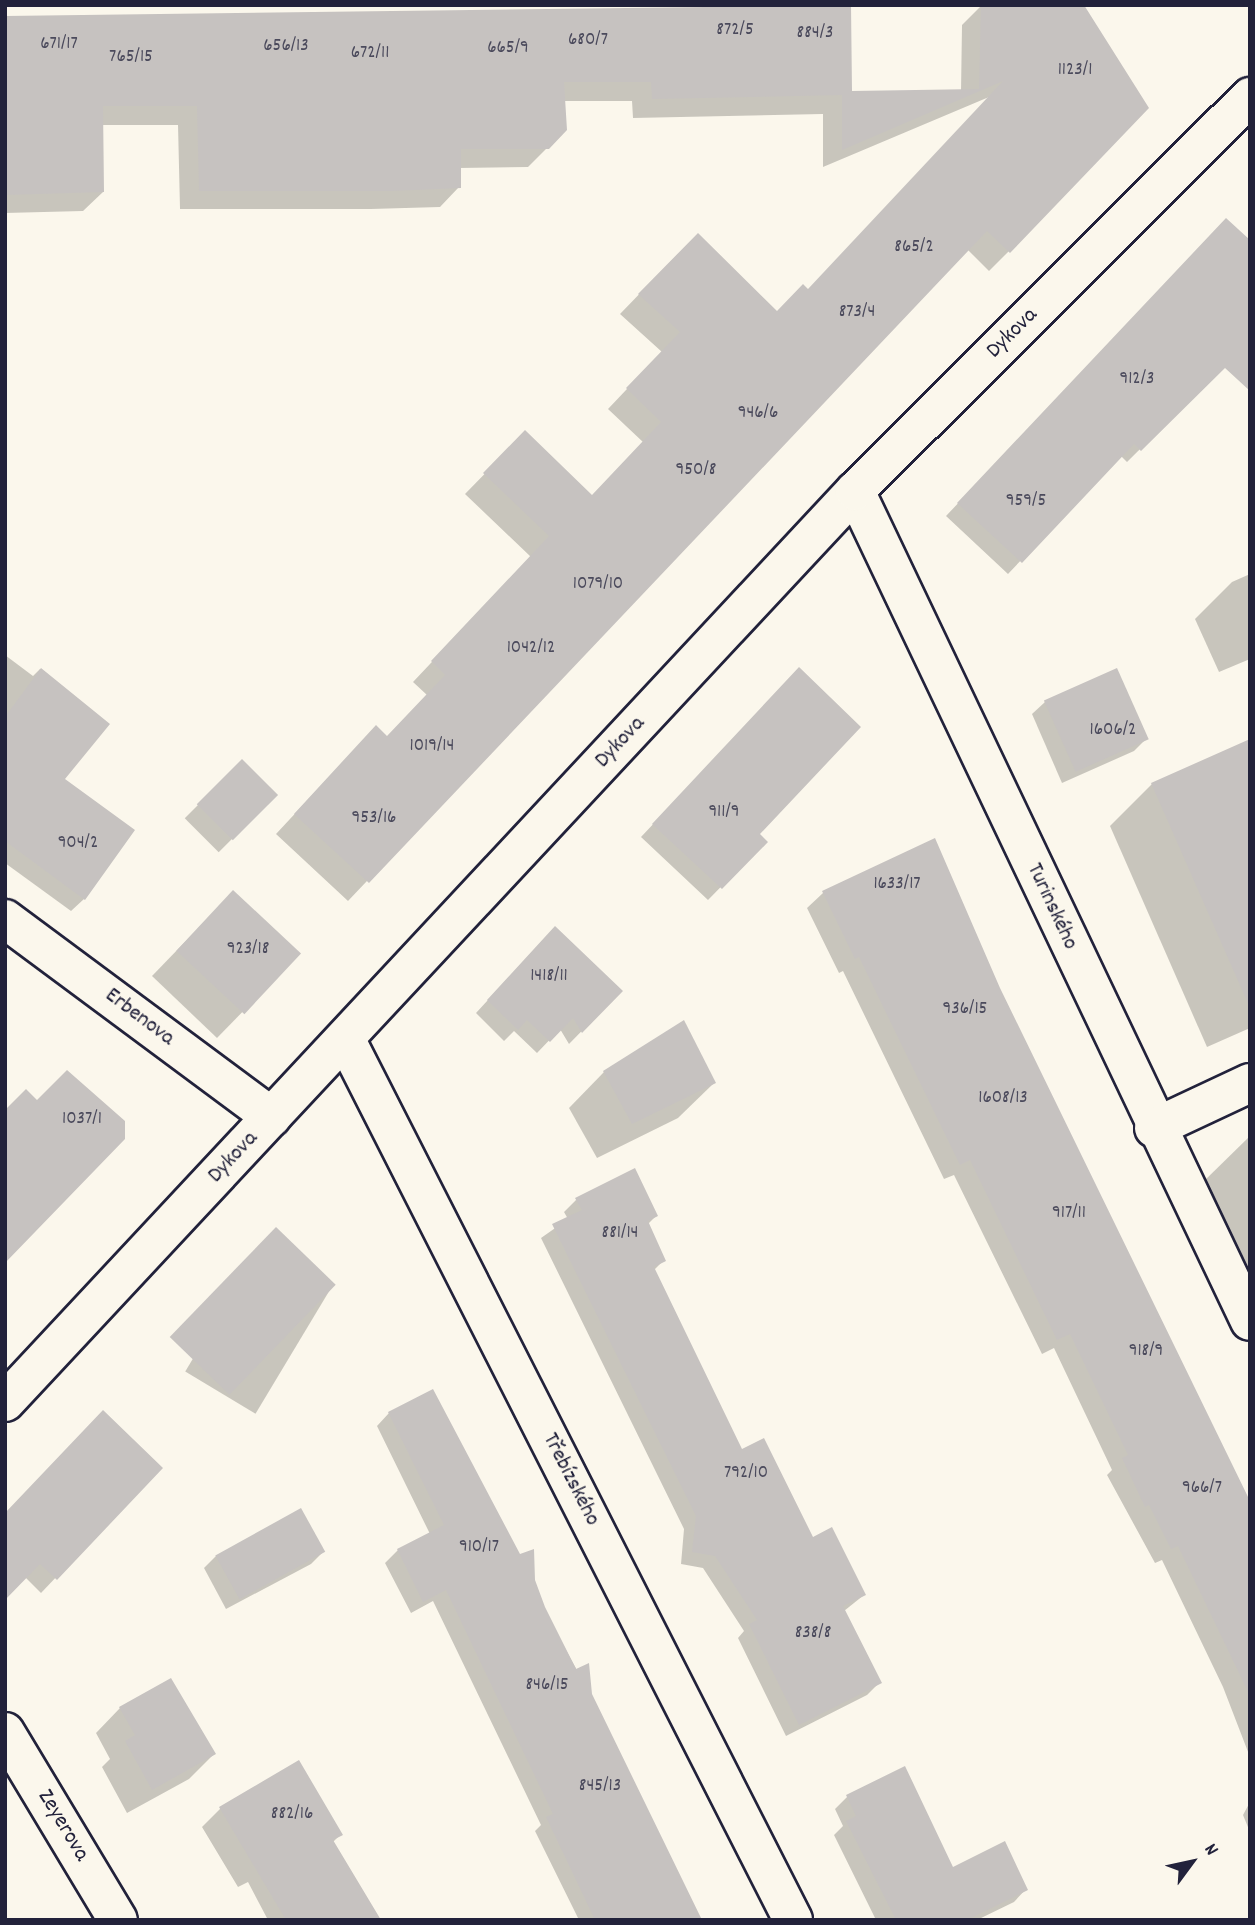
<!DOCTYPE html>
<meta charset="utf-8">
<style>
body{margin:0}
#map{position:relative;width:1255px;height:1925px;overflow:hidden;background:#fbf7ec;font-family:Dekko,sans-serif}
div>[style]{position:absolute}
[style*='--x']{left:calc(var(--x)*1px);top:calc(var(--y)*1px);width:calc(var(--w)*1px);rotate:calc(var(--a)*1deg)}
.shadow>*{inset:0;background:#0003;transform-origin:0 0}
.building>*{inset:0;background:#c6c2c0;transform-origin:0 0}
.roads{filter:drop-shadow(2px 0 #22223b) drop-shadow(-2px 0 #22223b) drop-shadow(0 2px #22223b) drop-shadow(0 -2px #22223b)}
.street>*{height:38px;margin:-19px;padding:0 19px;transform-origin:19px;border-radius:19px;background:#fbf7ec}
span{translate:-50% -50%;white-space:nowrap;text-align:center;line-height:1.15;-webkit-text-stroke:6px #fbf7ec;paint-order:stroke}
.number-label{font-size:19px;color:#4b4a5c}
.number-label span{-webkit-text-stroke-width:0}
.street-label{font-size:23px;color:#22223b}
.frame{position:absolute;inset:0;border:7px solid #22223b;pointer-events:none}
.north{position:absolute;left:1157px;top:1827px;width:70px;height:70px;-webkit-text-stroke:5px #fbf7ec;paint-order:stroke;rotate:57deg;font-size:19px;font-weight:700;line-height:28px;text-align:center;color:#22223b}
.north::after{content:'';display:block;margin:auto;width:24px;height:32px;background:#22223b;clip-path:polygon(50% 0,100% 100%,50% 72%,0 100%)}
</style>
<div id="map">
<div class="shadow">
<i style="clip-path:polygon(982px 5px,1082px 5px,1009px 251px,989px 271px,967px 249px,348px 901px,276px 834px,357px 747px,387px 738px,427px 695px,413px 682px,531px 557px,465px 494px,506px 452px,591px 497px,644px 443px,608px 409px,662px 352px,620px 314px,678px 254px,777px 313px,808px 291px,989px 97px,823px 167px,823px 114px,633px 118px,632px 101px,563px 101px,548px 147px,528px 167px,459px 168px,459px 187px,440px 207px,371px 209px,180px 209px,178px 125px,102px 125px,103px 192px,83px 211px,5px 213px,5px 19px,850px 92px,961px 91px,962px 25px)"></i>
<i style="clip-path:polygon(1214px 233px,1245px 345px,1127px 462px,1120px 455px,1008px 574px,946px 516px)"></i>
<i style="clip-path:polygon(1250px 574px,1250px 659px,1219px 672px,1195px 619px,1232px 582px)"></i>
<i style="clip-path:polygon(5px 655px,33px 676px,40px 669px,108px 724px,63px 779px,84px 899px,71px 911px,5px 863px)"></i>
<i style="clip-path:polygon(1116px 670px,1147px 738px,1134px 751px,1062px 783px,1032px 714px,1045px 702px)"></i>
<i style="clip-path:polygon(787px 682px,757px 834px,765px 842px,708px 900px,641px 837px)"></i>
<i style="clip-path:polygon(1250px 741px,1250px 1028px,1207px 1047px,1110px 826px,1152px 784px)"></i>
<i style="left:242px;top:761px;width:48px;height:81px;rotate:45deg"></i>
<i style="clip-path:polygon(935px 840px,998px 989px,1250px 1506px,1250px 1757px,1223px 1687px,1162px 1560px,1155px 1563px,1107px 1475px,1112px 1470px,1054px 1348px,1042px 1354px,954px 1175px,944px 1179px,843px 971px,839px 973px,807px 908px,823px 893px)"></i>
<i style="clip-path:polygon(209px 917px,299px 954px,217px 1038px,152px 976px)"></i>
<i style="clip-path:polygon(543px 940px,621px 991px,569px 1044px,560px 1029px,537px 1053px,514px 1031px,504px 1041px,476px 1013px)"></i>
<i style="clip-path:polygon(604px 1072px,714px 1083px,678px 1118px,597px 1158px,569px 1108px)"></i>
<i style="clip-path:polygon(1250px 1136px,1250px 1277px,1203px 1182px)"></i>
<i style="clip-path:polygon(576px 1200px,656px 1216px,648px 1224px,664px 1260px,654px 1270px,742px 1452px,812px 1539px,864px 1595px,844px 1611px,879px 1683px,867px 1695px,786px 1736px,738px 1638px,744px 1631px,703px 1568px,681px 1564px,684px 1529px,541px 1238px,568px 1219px,564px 1212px)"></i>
<i style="left:263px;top:1242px;width:82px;height:151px;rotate:31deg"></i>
<i style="clip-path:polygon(389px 1413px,534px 1580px,543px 1608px,590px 1694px,699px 1920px,579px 1920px,535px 1831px,541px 1825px,433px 1601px,411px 1613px,385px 1563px,398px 1550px,430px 1534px,377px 1426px)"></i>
<i style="clip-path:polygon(160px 1468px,41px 1593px,25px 1577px,5px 1515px)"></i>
<i style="clip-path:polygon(323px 1552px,311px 1564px,226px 1609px,204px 1568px,216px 1556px)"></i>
<i style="clip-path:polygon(120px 1708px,214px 1754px,189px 1779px,127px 1813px,102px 1767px,110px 1759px,96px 1733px)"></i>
<i style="clip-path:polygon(298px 1762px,341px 1834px,333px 1842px,379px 1920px,268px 1920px,248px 1882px,238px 1887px,202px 1827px,220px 1809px)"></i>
<i style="clip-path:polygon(848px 1796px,953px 1869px,1026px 1889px,1014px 1902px,977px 1920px,876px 1920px,834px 1835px,843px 1826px,835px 1809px)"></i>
<i style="clip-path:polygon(1250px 1802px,1250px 1832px,1243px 1815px)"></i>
</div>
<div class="building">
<i style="clip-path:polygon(851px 5px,852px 91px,979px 89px,981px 5px,1084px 5px,1149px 108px,1010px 253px,987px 231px,369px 883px,294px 814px,376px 725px,387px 736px,445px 675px,431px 661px,549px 536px,483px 473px,525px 430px,592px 495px,661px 422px,626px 388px,680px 332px,638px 294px,698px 233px,777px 311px,803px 284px,808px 289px,1003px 81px,842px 150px,842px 95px,652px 99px,651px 82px,564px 82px,567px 130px,549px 149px,461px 149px,461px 188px,391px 191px,199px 191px,197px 106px,103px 106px,104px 192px,5px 195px,5px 16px)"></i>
<i style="clip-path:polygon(1226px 218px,1250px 240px,1250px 391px,1225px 368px,1141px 451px,1134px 444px,1022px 563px,957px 503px)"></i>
<i style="clip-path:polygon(799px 667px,861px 727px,760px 834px,768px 842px,722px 889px,652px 824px)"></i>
<i style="clip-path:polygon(41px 668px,110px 724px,65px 779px,135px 830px,85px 900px,5px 841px,5px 717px)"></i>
<i style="left:1117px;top:668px;width:78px;height:80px;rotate:66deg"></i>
<i style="clip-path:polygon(1250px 739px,1250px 1008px,1151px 783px)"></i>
<i style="left:242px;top:759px;width:51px;height:64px;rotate:45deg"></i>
<i style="clip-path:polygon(935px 838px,1000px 988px,1250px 1501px,1250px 1696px,1178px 1546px,1171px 1549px,1149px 1505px,1145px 1507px,1122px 1458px,1128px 1455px,1070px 1334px,1057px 1340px,970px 1160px,960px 1165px,859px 957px,855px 959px,822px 891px)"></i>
<i style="left:233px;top:890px;width:93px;height:83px;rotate:43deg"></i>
<i style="clip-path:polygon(555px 926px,623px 991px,582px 1033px,573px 1018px,550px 1042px,527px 1020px,518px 1030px,487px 1000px)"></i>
<i style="clip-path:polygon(684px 1020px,716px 1083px,632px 1124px,603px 1071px)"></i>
<i style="clip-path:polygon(67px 1070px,125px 1121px,125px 1139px,5px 1263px,5px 1110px,26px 1089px,37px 1100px)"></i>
<i style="clip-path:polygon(635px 1168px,658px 1216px,648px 1221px,666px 1261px,654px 1267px,742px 1449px,764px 1438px,813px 1537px,832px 1527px,866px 1595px,843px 1606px,882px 1683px,799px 1725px,749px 1624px,757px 1620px,715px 1556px,692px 1552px,696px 1516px,552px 1224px,582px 1210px,575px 1198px)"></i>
<i style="left:276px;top:1227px;width:83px;height:153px;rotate:44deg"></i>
<i style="clip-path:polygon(433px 1389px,520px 1554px,534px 1549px,535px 1580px,545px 1607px,576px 1669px,589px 1663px,592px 1694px,702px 1920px,595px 1920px,546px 1817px,553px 1814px,446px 1590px,423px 1602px,397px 1549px,444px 1525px,388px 1412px)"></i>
<i style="clip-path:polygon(103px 1410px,163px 1468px,57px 1580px,40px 1564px,5px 1600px,5px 1513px)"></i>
<i style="left:301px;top:1508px;width:50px;height:98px;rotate:61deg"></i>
<i style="clip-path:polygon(171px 1678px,216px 1754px,152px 1790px,125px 1741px,135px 1735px,119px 1707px)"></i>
<i style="clip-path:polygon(299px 1760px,343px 1835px,333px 1840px,381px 1920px,286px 1920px,219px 1807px)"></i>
<i style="clip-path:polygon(905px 1766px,953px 1867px,1005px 1841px,1028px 1890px,967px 1920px,896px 1920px,846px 1821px,856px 1816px,846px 1795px)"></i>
</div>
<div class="roads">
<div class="street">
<i style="--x:855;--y:491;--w:919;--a:64.55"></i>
<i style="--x:5;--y:919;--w:332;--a:36.6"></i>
<i style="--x:346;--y:1040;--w:987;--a:63.07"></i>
<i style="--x:1154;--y:1128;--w:106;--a:-25.1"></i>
<i style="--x:5;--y:1402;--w:1246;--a:-46.98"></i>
<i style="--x:855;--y:491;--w:558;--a:-44.93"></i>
<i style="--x:5;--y:1732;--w:219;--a:59"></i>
</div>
</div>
<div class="number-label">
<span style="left:735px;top:31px">872/5</span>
<span style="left:815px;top:34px">884/3</span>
<span style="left:588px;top:41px">680/7</span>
<span style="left:59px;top:45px">671/17</span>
<span style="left:286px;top:47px">656/13</span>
<span style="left:508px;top:49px">665/9</span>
<span style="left:370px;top:54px">672/11</span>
<span style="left:131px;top:58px">765/15</span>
<span style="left:1075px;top:71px">1123/1</span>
<span style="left:914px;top:248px">865/2</span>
<span style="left:857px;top:313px">873/4</span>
<span style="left:1137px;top:380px">912/3</span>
<span style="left:758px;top:414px">946/6</span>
<span style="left:696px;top:471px">950/8</span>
<span style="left:1026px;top:502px">959/5</span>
<span style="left:598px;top:585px">1079/10</span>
<span style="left:531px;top:649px">1042/12</span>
<span style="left:1113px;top:731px">1606/2</span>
<span style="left:432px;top:747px">1019/14</span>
<span style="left:724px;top:813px">911/9</span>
<span style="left:374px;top:819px">953/16</span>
<span style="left:78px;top:844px">904/2</span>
<span style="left:897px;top:885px">1633/17</span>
<span style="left:248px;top:950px">923/18</span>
<span style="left:549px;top:977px">1418/11</span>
<span style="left:965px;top:1010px">936/15</span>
<span style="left:1003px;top:1099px">1608/13</span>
<span style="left:82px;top:1120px">1037/1</span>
<span style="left:1069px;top:1214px">917/11</span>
<span style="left:620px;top:1234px">881/14</span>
<span style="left:1146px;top:1352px">918/9</span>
<span style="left:746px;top:1474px">792/10</span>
<span style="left:1202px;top:1489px">966/7</span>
<span style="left:479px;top:1548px">910/17</span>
<span style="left:813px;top:1634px">838/8</span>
<span style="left:547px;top:1686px">846/15</span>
<span style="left:600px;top:1787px">845/13</span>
<span style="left:292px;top:1815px">882/16</span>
</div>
<div class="street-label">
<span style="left:1013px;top:334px;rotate:-45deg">Dykova</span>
<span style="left:621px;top:743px;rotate:-47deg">Dykova</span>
<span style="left:1051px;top:907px;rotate:65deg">Turinského</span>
<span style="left:139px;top:1018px;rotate:37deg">Erbenova</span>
<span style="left:234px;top:1158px;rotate:-47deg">Dykova</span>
<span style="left:570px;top:1480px;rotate:63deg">Třebízského</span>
<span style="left:62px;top:1826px;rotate:59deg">Zeyerova</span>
</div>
<div class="frame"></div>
<div class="north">N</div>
</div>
